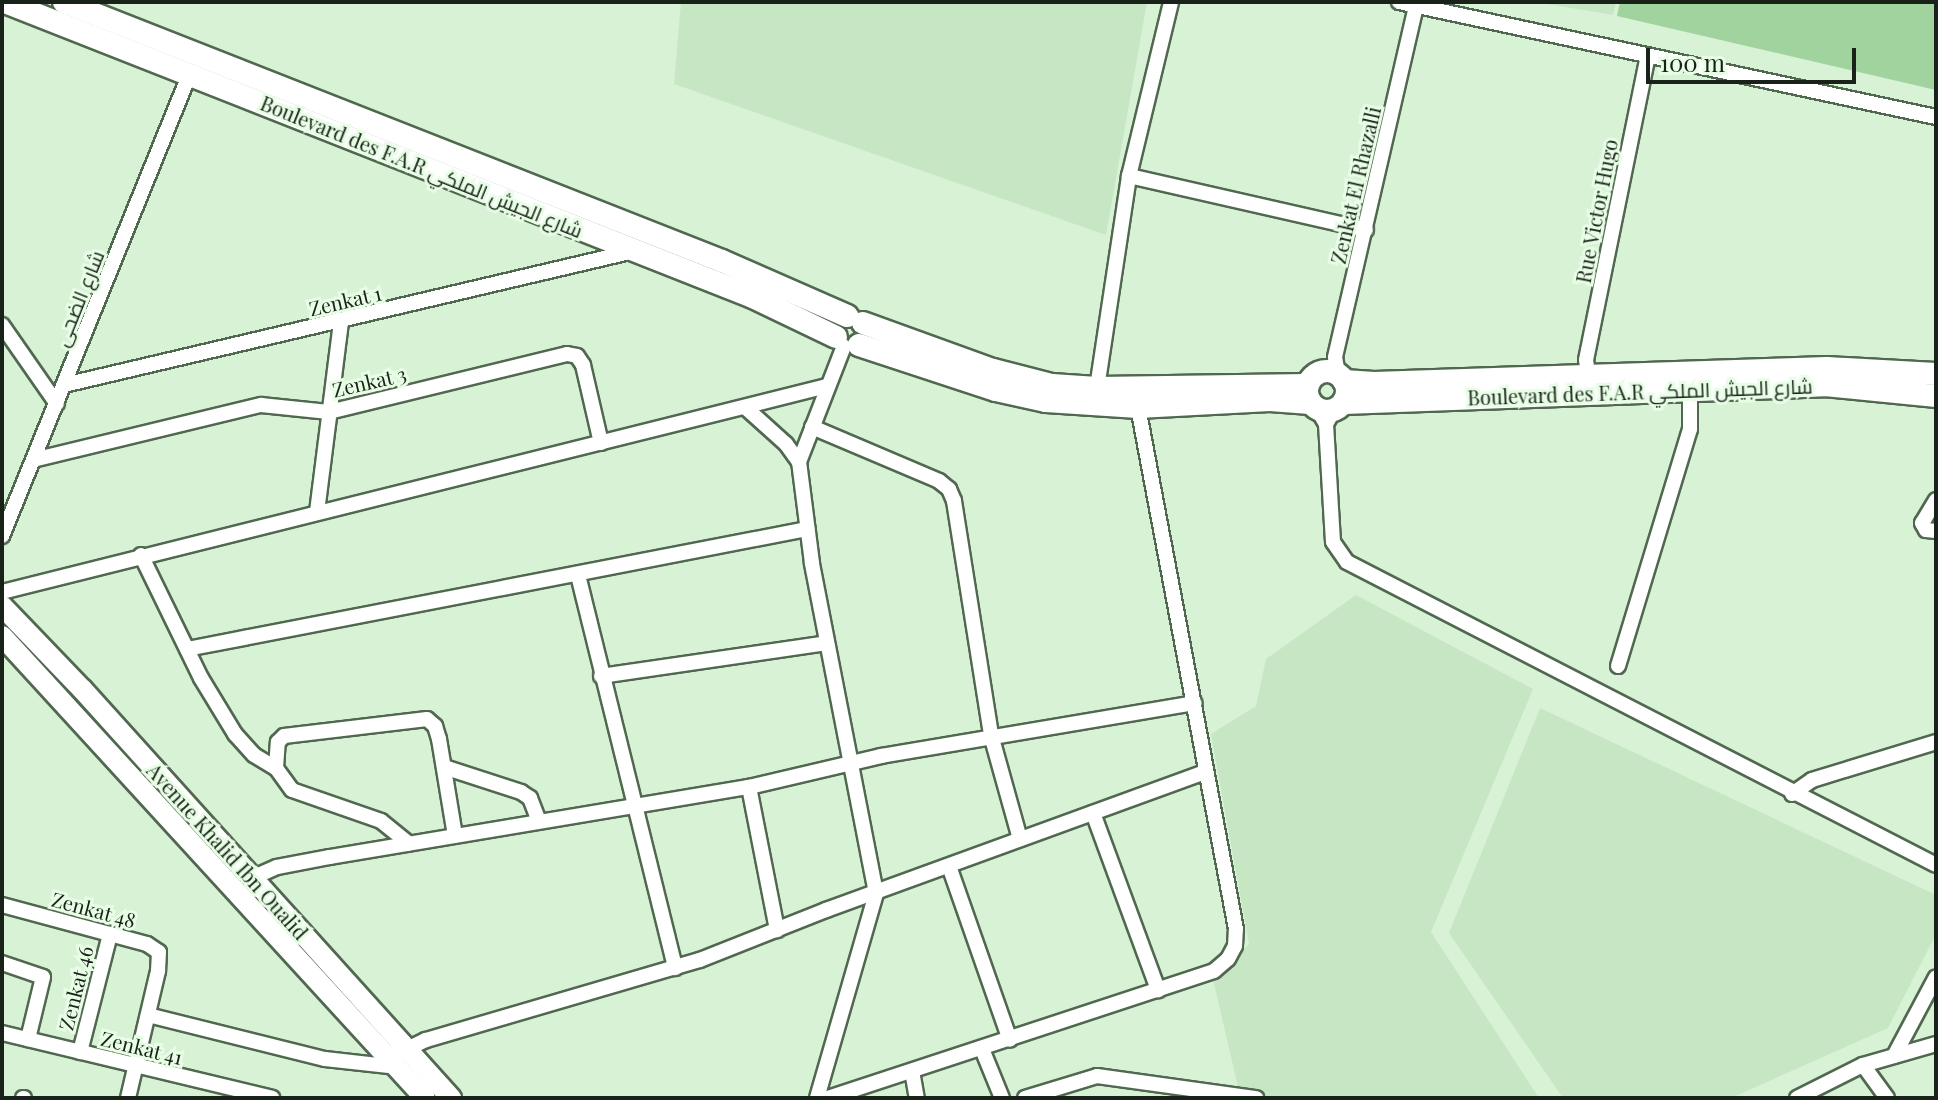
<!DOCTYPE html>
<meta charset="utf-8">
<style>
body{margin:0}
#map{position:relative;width:1938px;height:1100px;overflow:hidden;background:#d7f2d5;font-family:"Playfair Display",Cairo,serif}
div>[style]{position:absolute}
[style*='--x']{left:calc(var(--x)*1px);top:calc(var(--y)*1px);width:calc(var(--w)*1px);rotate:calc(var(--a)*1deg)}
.built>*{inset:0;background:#c7e7c4}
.green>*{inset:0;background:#a1d39e}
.roads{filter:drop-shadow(2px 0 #516850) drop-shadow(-2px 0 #516850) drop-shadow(0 2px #516850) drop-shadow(0 -2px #516850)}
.minor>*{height:14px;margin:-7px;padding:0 7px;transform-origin:7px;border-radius:7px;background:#fff}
.secondary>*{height:20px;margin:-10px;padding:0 10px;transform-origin:10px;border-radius:10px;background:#fff}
.primary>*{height:22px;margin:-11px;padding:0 11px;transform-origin:11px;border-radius:11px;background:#fff}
.primary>.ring{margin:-11px;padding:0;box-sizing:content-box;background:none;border:22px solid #fff;border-radius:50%}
span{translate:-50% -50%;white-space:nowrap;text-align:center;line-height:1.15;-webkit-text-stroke:6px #e8fde6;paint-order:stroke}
.street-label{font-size:20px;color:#182218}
.frame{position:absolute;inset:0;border:4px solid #182218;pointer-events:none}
.scale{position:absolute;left:1646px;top:48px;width:210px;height:36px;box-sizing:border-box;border:4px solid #182218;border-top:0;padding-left:10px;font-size:24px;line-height:28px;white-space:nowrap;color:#182218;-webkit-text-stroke:6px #e8fde6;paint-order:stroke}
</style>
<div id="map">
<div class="built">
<i style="clip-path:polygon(681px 2px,1147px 2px,1106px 235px,674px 84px)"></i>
<i style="clip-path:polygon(1535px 2px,1616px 2px,1613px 15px)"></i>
<i style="clip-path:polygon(1356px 595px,1533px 689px,1431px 932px,1539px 1098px,1262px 1098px,1238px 1087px,1213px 979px,1249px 944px,1211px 734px,1256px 706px,1266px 659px)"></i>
<i style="clip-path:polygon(1540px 708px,1936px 895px,1936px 934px,1888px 1028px,1731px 1098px,1563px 1098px,1449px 933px)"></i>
</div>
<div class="green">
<i style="clip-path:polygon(1620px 2px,1936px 2px,1936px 90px,1617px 16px)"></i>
</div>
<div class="roads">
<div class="minor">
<i style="--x:1399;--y:2;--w:549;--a:12.09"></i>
<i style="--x:1129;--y:176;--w:243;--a:12.8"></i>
<i style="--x:2;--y:325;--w:96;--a:55.2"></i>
<i style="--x:1338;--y:374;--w:17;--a:-100"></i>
<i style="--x:1335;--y:357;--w:360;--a:-77"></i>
<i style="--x:1588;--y:374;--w:14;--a:-98"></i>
<i style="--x:1586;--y:360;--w:310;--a:-78.5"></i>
<i style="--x:64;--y:385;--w:586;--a:-13.23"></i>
<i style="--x:1097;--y:388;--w:214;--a:-81.4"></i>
<i style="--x:1129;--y:176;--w:179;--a:-76.4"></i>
<i style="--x:746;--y:408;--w:54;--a:42"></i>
<i style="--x:786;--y:444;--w:22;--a:54"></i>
<i style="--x:1317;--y:409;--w:17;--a:59"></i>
<i style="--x:1326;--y:424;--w:16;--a:-60"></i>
<i style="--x:1326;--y:424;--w:118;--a:86.6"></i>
<i style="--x:1333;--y:542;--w:24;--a:55"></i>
<i style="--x:1347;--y:562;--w:662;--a:27.22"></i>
<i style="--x:812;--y:427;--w:138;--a:23"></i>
<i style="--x:939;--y:481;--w:13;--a:39"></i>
<i style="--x:949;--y:489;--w:13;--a:67"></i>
<i style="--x:954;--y:501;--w:237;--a:81"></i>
<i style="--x:991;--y:735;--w:108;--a:74.4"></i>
<i style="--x:33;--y:460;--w:235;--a:-13.6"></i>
<i style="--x:261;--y:405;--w:68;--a:5.9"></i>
<i style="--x:329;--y:412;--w:245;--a:-13.7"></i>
<i style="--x:567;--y:354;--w:10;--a:11"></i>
<i style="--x:577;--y:356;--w:11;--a:56"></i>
<i style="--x:583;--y:365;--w:80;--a:77"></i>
<i style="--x:1936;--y:500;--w:27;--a:121"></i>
<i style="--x:1922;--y:523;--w:8;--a:60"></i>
<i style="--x:1926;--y:530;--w:10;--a:6"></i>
<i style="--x:317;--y:512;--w:192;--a:-82.8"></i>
<i style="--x:2;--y:536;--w:499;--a:-67.9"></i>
<i style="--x:141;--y:555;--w:137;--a:64"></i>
<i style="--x:201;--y:678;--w:66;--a:58.7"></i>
<i style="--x:235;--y:734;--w:28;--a:48"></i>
<i style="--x:254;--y:755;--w:26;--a:31"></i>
<i style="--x:276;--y:768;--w:27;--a:54"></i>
<i style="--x:292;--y:790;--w:94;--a:19.2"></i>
<i style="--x:381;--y:821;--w:36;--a:39"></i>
<i style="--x:578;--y:575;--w:405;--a:76.1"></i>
<i style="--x:2;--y:592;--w:850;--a:-14.02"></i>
<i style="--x:187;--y:649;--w:632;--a:-10.95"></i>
<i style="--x:1618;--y:666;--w:248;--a:-73.1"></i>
<i style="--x:1690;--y:429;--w:40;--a:-90"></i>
<i style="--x:601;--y:676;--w:228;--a:-8.3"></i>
<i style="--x:444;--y:767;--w:81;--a:18"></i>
<i style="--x:521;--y:792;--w:11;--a:34"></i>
<i style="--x:530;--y:798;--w:25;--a:69"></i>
<i style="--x:276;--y:768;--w:26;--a:-86"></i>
<i style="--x:278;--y:742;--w:8;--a:-45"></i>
<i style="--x:284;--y:736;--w:144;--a:-6.8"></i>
<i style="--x:427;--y:719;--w:11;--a:41"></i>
<i style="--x:435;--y:726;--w:14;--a:73"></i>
<i style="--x:439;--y:739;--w:98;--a:80.6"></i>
<i style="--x:749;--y:787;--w:146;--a:78.9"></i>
<i style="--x:1792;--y:794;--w:24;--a:-35"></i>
<i style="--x:1812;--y:780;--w:130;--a:-17"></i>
<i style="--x:1093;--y:813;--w:189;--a:69.8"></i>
<i style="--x:949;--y:866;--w:184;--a:70.7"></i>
<i style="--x:252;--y:878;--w:27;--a:-24"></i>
<i style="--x:277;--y:867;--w:54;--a:-10.7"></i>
<i style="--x:330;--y:857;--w:425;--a:-9.5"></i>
<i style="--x:749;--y:787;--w:136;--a:-13.2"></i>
<i style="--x:881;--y:756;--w:318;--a:-9.6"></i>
<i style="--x:2;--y:905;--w:150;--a:15.1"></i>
<i style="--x:147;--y:944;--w:14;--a:34"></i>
<i style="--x:159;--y:952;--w:19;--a:93"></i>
<i style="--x:158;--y:971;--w:130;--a:103.3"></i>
<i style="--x:2;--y:963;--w:43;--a:18.9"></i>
<i style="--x:43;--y:977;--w:64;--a:103.6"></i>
<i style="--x:148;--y:1015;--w:182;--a:14"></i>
<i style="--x:325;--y:1059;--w:71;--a:6.4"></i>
<i style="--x:2;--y:1033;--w:278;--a:13.5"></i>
<i style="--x:982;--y:1049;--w:53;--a:67.8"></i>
<i style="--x:80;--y:1052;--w:122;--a:-75.7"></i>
<i style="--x:399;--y:1053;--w:30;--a:-26"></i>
<i style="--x:426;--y:1040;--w:285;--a:-16.3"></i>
<i style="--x:700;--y:960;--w:136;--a:-21.6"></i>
<i style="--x:826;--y:910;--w:404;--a:-20"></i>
<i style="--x:1894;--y:1056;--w:89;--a:-62"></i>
<i style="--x:1863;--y:1065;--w:41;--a:54"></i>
<i style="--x:912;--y:1071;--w:27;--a:80"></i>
<i style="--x:23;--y:1098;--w:1;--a:0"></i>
<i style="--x:817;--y:1098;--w:213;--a:-73.9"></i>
<i style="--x:876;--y:893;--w:336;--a:-101"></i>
<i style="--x:812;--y:563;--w:102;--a:-97.3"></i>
<i style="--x:799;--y:462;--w:124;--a:-68.8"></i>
<i style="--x:828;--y:1098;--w:406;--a:-18.2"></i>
<i style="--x:1214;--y:971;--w:18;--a:-41"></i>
<i style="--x:1228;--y:959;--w:15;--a:-62"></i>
<i style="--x:1235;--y:946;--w:17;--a:-87"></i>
<i style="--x:1236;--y:929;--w:531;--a:-100.63"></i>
<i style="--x:1025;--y:1098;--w:75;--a:-17"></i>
<i style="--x:1097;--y:1076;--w:161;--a:7.9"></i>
<i style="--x:1797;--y:1098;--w:74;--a:-26.6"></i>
<i style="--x:1863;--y:1065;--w:76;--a:-16"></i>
</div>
<div class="secondary">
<i style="--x:2;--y:606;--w:115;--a:46.1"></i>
<i style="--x:82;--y:689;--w:551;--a:47.94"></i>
<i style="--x:2;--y:636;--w:626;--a:47.52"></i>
</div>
<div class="primary">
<i style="--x:5;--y:2;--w:804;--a:21.52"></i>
<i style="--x:753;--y:297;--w:92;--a:25.7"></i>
<i style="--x:64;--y:2;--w:707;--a:21.49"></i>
<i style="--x:722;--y:261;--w:137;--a:23.7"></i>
<i style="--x:863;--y:323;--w:138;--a:19.9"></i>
<i style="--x:993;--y:370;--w:61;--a:14.3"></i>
<i style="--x:1052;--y:385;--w:45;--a:3.8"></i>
<i style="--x:1097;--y:388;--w:211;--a:-0.8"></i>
<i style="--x:859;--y:345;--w:144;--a:18.2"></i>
<i style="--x:996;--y:390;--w:51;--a:12.4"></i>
<i style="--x:1046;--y:401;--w:92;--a:3.7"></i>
<i style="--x:1138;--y:407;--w:132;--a:-3"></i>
<i style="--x:1270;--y:400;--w:40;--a:4.3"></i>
<i class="ring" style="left:1307px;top:371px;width:18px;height:18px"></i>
<i style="--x:1344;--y:381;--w:30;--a:4"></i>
<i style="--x:1374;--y:383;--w:453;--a:-1.9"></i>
<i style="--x:1827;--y:368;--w:109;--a:3.2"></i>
<i style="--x:1344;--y:403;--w:481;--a:-2.1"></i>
<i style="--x:1825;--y:385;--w:112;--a:5.7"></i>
</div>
</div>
<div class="street-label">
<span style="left:422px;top:166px;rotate:22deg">Boulevard des F.A.R شارع الجيش الملكي</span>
<span style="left:1355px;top:185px;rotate:-77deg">Zenkat El Rhazalli</span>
<span style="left:1596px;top:211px;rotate:-79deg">Rue Victor Hugo</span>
<span style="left:78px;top:298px;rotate:-68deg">شارع الضحى</span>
<span style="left:345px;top:300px;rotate:-13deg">Zenkat 1</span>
<span style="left:369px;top:381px;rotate:-13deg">Zenkat 3</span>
<span style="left:1640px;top:391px;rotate:-2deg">Boulevard des F.A.R شارع الجيش الملكي</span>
<span style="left:228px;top:851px;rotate:48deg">Avenue Khalid Ibn Oualid</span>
<span style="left:94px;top:909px;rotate:15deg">Zenkat 48</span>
<span style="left:75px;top:988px;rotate:-76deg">Zenkat 46</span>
<span style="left:142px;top:1047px;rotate:14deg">Zenkat 41</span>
</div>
<div class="frame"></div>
<div class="scale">100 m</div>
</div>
